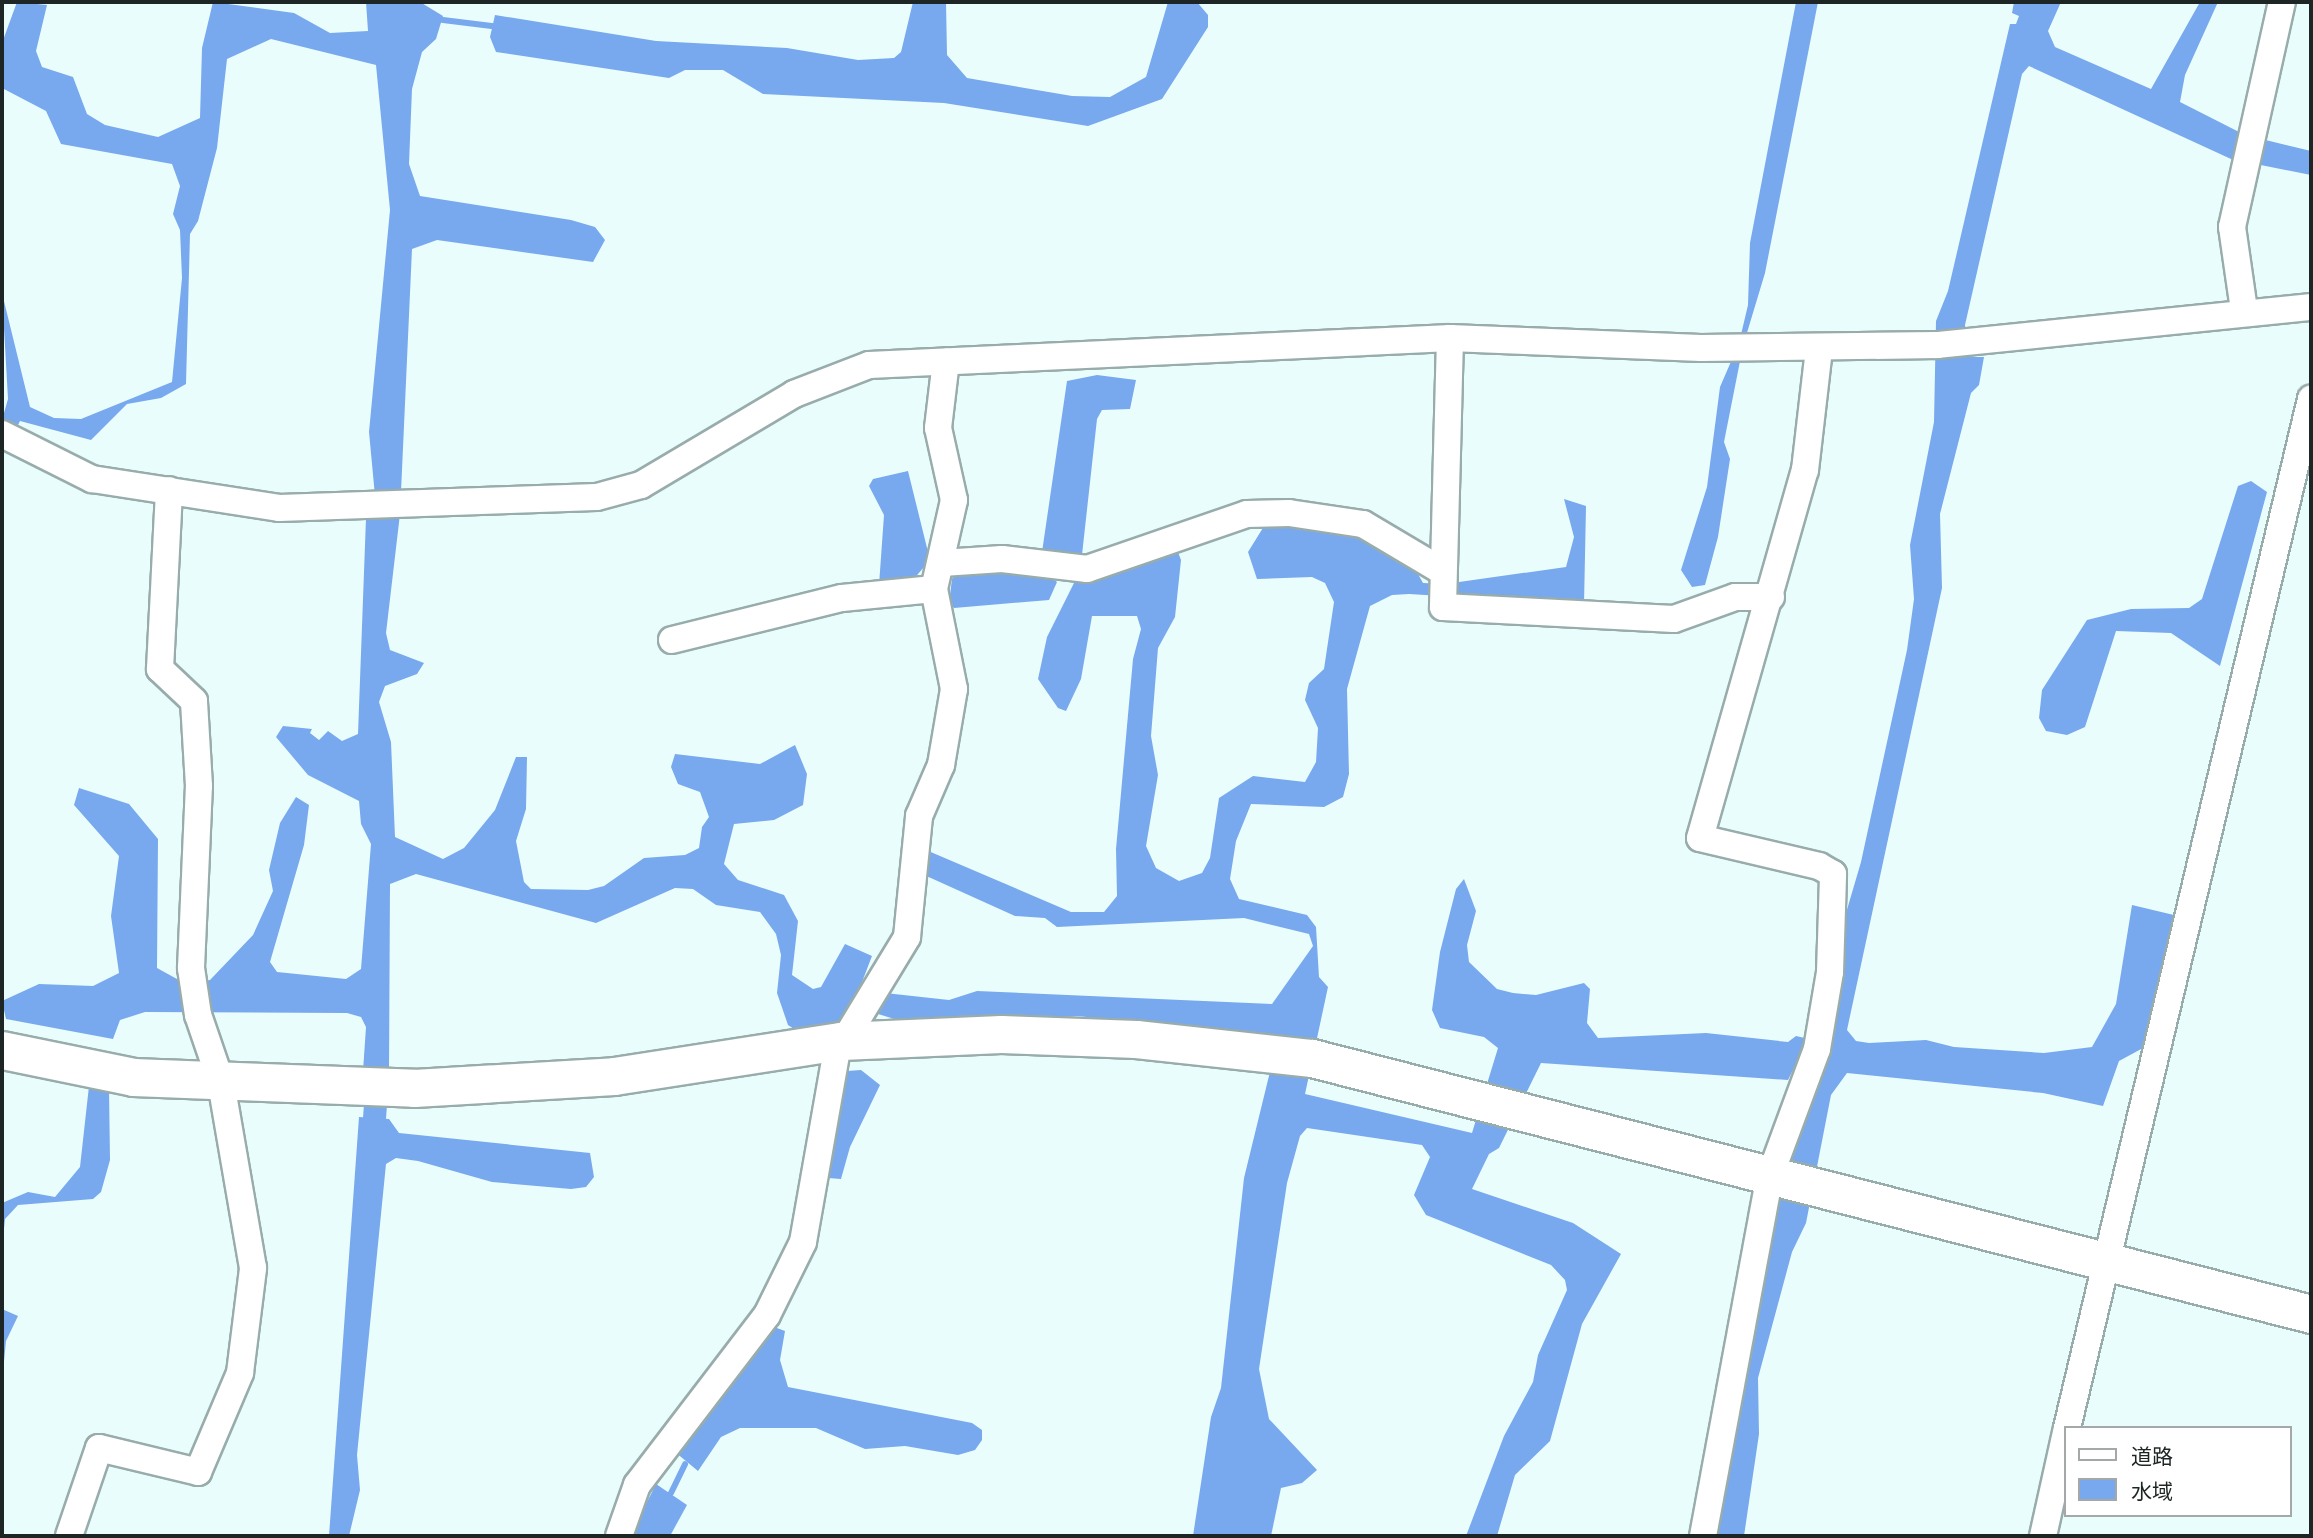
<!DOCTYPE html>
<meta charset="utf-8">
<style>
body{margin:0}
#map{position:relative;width:2313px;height:1538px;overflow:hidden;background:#e9fdfd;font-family:"Space Grotesk","Noto Sans JP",sans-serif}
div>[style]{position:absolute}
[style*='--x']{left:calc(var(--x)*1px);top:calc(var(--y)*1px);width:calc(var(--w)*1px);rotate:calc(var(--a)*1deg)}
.water>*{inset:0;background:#78a8ee}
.stream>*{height:6px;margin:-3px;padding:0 3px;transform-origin:3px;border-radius:3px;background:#78a8ee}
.canal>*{height:23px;margin:-11.5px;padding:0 11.5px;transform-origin:11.5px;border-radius:11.5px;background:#78a8ee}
.roads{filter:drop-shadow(2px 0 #99acac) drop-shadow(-2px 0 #99acac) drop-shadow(0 2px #99acac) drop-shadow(0 -2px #99acac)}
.street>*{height:26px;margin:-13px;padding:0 13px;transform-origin:13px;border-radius:13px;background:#fff}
.secondary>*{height:37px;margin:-18.5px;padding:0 18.5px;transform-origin:18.5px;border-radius:18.5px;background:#fff}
span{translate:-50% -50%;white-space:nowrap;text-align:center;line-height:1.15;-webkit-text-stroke:7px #fff;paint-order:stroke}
.frame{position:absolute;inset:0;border:4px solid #1e2525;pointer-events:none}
.legend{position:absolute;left:2064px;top:1426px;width:228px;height:91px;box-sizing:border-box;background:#fff;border:2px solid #a5a8a8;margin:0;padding:9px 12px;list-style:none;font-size:21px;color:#1e2525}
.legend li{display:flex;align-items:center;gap:14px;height:35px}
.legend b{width:35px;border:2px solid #a5a8a8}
</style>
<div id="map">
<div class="water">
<i style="clip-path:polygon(17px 2px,47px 5px,36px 51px,42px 67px,73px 77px,87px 114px,105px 125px,158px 137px,200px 118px,202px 48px,213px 2px,294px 13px,330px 33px,368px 31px,366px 2px,420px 2px,443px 16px,436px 39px,422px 52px,412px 89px,409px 164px,420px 196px,571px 220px,595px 227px,605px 240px,593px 262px,437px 240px,412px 249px,400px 514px,386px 633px,390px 650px,424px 663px,417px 674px,385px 686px,379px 702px,391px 742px,395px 837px,443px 859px,464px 848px,495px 810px,516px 757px,527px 757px,526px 809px,516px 841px,524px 882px,531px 889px,588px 890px,604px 886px,644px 858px,685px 855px,699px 848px,702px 827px,709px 817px,700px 792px,678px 784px,671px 767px,675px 754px,760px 764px,795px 745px,807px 774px,803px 805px,774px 820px,734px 824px,724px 864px,738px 880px,784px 895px,798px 921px,792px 975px,813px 989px,821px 987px,845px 944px,872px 956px,862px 982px,885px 993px,949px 1000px,977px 991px,1272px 1004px,1313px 946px,1309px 934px,1244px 918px,1057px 927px,1045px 918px,1015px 916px,922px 874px,926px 850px,1071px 912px,1104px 912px,1117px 896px,1116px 849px,1133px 659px,1141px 629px,1137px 616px,1092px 616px,1081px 679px,1066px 711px,1058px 708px,1038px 679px,1047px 637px,1074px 583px,1176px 547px,1181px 560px,1175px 617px,1158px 648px,1151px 736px,1158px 775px,1146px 846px,1156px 868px,1179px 881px,1202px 873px,1210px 858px,1219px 798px,1253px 776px,1305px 782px,1316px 762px,1318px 728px,1305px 700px,1309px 683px,1324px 669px,1334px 602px,1325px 583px,1312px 577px,1257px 579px,1248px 552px,1266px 523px,1326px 525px,1408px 556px,1423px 583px,1445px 584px,1566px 567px,1574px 537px,1564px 499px,1586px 506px,1584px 605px,1409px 594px,1392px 595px,1370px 606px,1347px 689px,1349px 774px,1343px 797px,1324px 807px,1251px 804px,1236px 841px,1230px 879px,1239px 899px,1307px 915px,1316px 927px,1319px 977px,1328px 987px,1305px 1094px,1472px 1133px,1498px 1048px,1484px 1037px,1440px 1028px,1432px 1010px,1440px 952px,1456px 889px,1464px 879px,1476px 911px,1467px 945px,1469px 962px,1497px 989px,1513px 993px,1536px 995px,1584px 983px,1590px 989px,1587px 1023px,1598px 1038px,1706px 1033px,1788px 1042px,1796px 1036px,1809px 1039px,1861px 862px,1907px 650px,1914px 599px,1910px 545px,1934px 422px,1936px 321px,1948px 291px,2010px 24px,2016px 24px,2019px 16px,2012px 13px,2014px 2px,2061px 2px,2048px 31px,2055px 47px,2151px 89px,2200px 2px,2218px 2px,2185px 75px,2180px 102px,2245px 135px,2311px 151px,2311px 175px,2231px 159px,2029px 66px,2022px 74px,1965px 325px,1969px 357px,1984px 357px,1979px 385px,1971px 393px,1940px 514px,1942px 588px,1847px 1030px,1856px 1041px,1869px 1043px,1926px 1040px,1954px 1047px,2044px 1053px,2092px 1047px,2116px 1004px,2132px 905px,2178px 916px,2143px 1048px,2119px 1061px,2103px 1106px,2043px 1093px,1847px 1073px,1831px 1095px,1806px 1223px,1792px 1252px,1758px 1378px,1759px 1434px,1744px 1536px,1708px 1536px,1790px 1132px,1817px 1069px,1799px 1058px,1788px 1080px,1541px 1063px,1499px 1148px,1489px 1154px,1472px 1189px,1573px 1223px,1621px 1254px,1582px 1324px,1550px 1441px,1515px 1475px,1497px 1536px,1466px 1536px,1504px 1436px,1533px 1382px,1538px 1355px,1567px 1290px,1565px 1280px,1551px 1265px,1426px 1215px,1414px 1195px,1430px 1157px,1422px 1145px,1307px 1128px,1300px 1136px,1287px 1183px,1259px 1369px,1269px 1419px,1317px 1470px,1302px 1483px,1281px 1488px,1271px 1536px,1193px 1536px,1211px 1417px,1221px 1388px,1244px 1178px,1279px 1035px,1076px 1016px,901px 1021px,865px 1010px,833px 1025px,794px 1029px,788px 1025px,777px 993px,781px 955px,776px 934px,760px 912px,716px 905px,693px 889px,675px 888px,596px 923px,416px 874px,390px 884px,389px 1073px,363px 1071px,366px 1027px,361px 1017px,347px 1013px,145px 1012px,120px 1020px,113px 1039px,6px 1019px,2px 1001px,39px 984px,93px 986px,119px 973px,111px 916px,119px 856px,74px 805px,79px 788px,129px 804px,158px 839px,157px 968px,186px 984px,210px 980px,253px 935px,273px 891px,269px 870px,280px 823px,296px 797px,309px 805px,304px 845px,270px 962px,277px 972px,346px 979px,361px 969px,371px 844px,361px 824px,359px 801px,308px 775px,276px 737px,283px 726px,312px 729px,310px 733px,319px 740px,328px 731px,342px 741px,358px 734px,366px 518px,377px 517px,369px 432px,390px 210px,376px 65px,271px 39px,227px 59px,217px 148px,198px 221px,190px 234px,186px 384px,161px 398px,127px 404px,91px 440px,20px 421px,14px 433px,2px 420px,8px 399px,2px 293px,30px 407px,54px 418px,81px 419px,172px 382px,182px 278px,180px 230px,173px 214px,180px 186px,172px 164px,61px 144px,46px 111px,2px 88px,2px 43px)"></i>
<i style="clip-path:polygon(913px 2px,946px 2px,947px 55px,967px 78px,1072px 96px,1110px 97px,1146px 77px,1168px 2px,1197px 2px,1208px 15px,1208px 27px,1162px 99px,1088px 126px,944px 103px,763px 94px,723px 70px,685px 70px,669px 78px,496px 52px,490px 37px,495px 15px,656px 41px,787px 48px,858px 60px,894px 58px,901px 52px)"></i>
<i style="clip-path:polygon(1796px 2px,1818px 2px,1765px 273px,1743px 346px,1724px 442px,1730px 459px,1718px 537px,1705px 585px,1692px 587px,1681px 570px,1707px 487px,1720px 387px,1739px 343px,1748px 305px,1750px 243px)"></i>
<i style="clip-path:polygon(1097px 375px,1136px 380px,1130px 409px,1102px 410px,1097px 419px,1081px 564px,1041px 559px,1067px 381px)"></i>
<i style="clip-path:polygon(908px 471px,930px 560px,912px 581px,879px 585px,884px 515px,869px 486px,873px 479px)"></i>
<i style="clip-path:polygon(2251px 481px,2267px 492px,2220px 666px,2171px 633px,2116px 631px,2085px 727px,2067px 735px,2046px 731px,2039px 718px,2042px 690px,2087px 620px,2131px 609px,2189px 608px,2202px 599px,2238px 486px)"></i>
<i style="clip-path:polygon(959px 568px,1043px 572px,1057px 582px,1049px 600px,954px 608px,949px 603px,952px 579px)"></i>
<i style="clip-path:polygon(861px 1070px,880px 1085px,850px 1147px,841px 1179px,828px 1178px,847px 1071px)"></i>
<i style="clip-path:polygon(89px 1086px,109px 1088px,110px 1160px,101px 1192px,93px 1199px,18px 1205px,5px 1219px,2px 1248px,2px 1203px,28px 1192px,55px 1197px,80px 1167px)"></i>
<i style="clip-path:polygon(359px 1117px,389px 1119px,399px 1133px,590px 1153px,594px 1177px,586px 1187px,571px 1189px,492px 1182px,418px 1161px,396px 1158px,386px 1164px,357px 1455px,360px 1490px,349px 1536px,329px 1536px)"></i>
<i style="clip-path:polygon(2px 1309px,18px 1316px,6px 1341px,2px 1382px)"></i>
<i style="clip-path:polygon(766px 1324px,785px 1331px,780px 1360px,788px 1387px,972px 1423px,982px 1430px,982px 1440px,975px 1450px,958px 1455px,905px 1446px,865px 1449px,816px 1428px,740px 1428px,721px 1437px,698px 1471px,675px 1452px)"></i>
<i style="clip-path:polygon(656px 1484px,687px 1505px,670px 1536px,630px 1536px)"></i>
</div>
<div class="stream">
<i style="--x:443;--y:20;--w:49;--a:7"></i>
<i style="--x:671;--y:1493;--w:32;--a:-64"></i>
</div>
<div class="canal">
<i style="--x:374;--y:1118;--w:42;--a:-85.9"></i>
</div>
<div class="roads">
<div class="street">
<i style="--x:2244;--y:310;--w:84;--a:-98.2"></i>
<i style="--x:2232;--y:227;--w:230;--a:-77.5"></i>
<i style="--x:1450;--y:338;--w:269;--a:91.5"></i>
<i style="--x:1443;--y:607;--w:231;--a:3"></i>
<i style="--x:1674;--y:619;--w:65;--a:-19.8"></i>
<i style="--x:1735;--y:597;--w:36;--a:0"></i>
<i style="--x:2;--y:434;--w:101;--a:26.6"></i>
<i style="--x:92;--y:479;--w:189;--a:8.8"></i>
<i style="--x:279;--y:508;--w:318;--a:-2"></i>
<i style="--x:597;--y:497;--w:46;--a:-15.3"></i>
<i style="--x:641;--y:485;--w:178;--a:-30.7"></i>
<i style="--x:794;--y:394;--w:80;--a:-21.1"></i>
<i style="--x:869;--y:365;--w:582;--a:-2.66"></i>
<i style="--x:1450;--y:338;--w:251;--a:2.3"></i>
<i style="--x:1701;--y:348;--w:236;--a:-0.7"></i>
<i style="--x:1937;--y:345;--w:376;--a:-5.8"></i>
<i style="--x:942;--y:563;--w:60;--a:-3.8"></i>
<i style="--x:1002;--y:559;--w:86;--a:6.7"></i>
<i style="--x:1087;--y:569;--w:169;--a:-19"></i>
<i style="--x:1247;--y:514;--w:42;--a:-1.4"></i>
<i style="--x:1289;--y:513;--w:75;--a:8.5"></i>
<i style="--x:1363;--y:524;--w:92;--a:30.7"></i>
<i style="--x:672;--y:640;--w:175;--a:-13.9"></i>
<i style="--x:842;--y:598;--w:92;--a:-5.6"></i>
<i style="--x:2067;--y:1428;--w:1058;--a:-76.66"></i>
<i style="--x:69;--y:1536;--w:93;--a:-71.2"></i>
<i style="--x:99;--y:1448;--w:102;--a:13.6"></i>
<i style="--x:198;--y:1472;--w:108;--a:-67"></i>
<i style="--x:240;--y:1373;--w:106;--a:-82.9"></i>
<i style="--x:253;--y:1268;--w:189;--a:-99.8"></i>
<i style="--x:221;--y:1082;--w:71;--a:-108.9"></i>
<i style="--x:198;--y:1015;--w:48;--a:-98.5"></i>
<i style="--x:191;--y:968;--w:182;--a:-87.5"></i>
<i style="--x:199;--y:786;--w:85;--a:-93.4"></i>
<i style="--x:194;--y:701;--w:47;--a:-136.7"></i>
<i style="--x:160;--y:669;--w:179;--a:-87.1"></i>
<i style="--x:619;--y:1536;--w:54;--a:-70.6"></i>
<i style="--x:637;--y:1485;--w:214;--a:-52.6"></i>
<i style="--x:767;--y:1315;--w:81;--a:-63.7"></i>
<i style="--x:803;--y:1242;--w:191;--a:-80"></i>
<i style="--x:836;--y:1054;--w:137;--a:-58.7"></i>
<i style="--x:907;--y:937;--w:122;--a:-84.3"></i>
<i style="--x:919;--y:816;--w:56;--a:-66.7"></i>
<i style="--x:941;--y:765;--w:77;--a:-80.3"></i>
<i style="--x:954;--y:689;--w:102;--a:-101.3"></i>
<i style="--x:934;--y:589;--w:91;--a:-77.3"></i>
<i style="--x:954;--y:500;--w:74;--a:-102.5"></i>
<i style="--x:938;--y:428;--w:67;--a:-83.2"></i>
<i style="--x:1703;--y:1536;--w:366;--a:-79.5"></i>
<i style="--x:1770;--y:1176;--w:135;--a:-69.7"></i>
<i style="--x:1817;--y:1049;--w:78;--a:-80.4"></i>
<i style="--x:1830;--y:972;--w:98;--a:-88.2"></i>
<i style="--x:1833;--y:874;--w:16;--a:-150"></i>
<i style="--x:1819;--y:866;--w:122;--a:-166.8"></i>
<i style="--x:1700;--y:838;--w:383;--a:-74.1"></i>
<i style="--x:1805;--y:470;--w:122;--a:-83.4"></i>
<i style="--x:2043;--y:1536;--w:107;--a:-77.5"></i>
</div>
<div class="secondary">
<i style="--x:2;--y:1050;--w:134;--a:11.6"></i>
<i style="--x:133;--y:1077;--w:281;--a:2.2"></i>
<i style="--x:414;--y:1088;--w:200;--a:-3.4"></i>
<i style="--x:614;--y:1076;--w:230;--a:-8.8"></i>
<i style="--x:841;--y:1041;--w:160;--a:-2.5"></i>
<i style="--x:1001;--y:1034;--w:135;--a:2.1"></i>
<i style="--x:1136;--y:1039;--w:177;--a:6.2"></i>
<i style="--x:1312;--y:1058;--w:1031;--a:14.37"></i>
</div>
</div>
<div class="frame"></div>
<ul class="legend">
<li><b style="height:9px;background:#fff"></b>道路</li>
<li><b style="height:19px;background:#78a8ee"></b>水域</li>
</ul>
</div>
